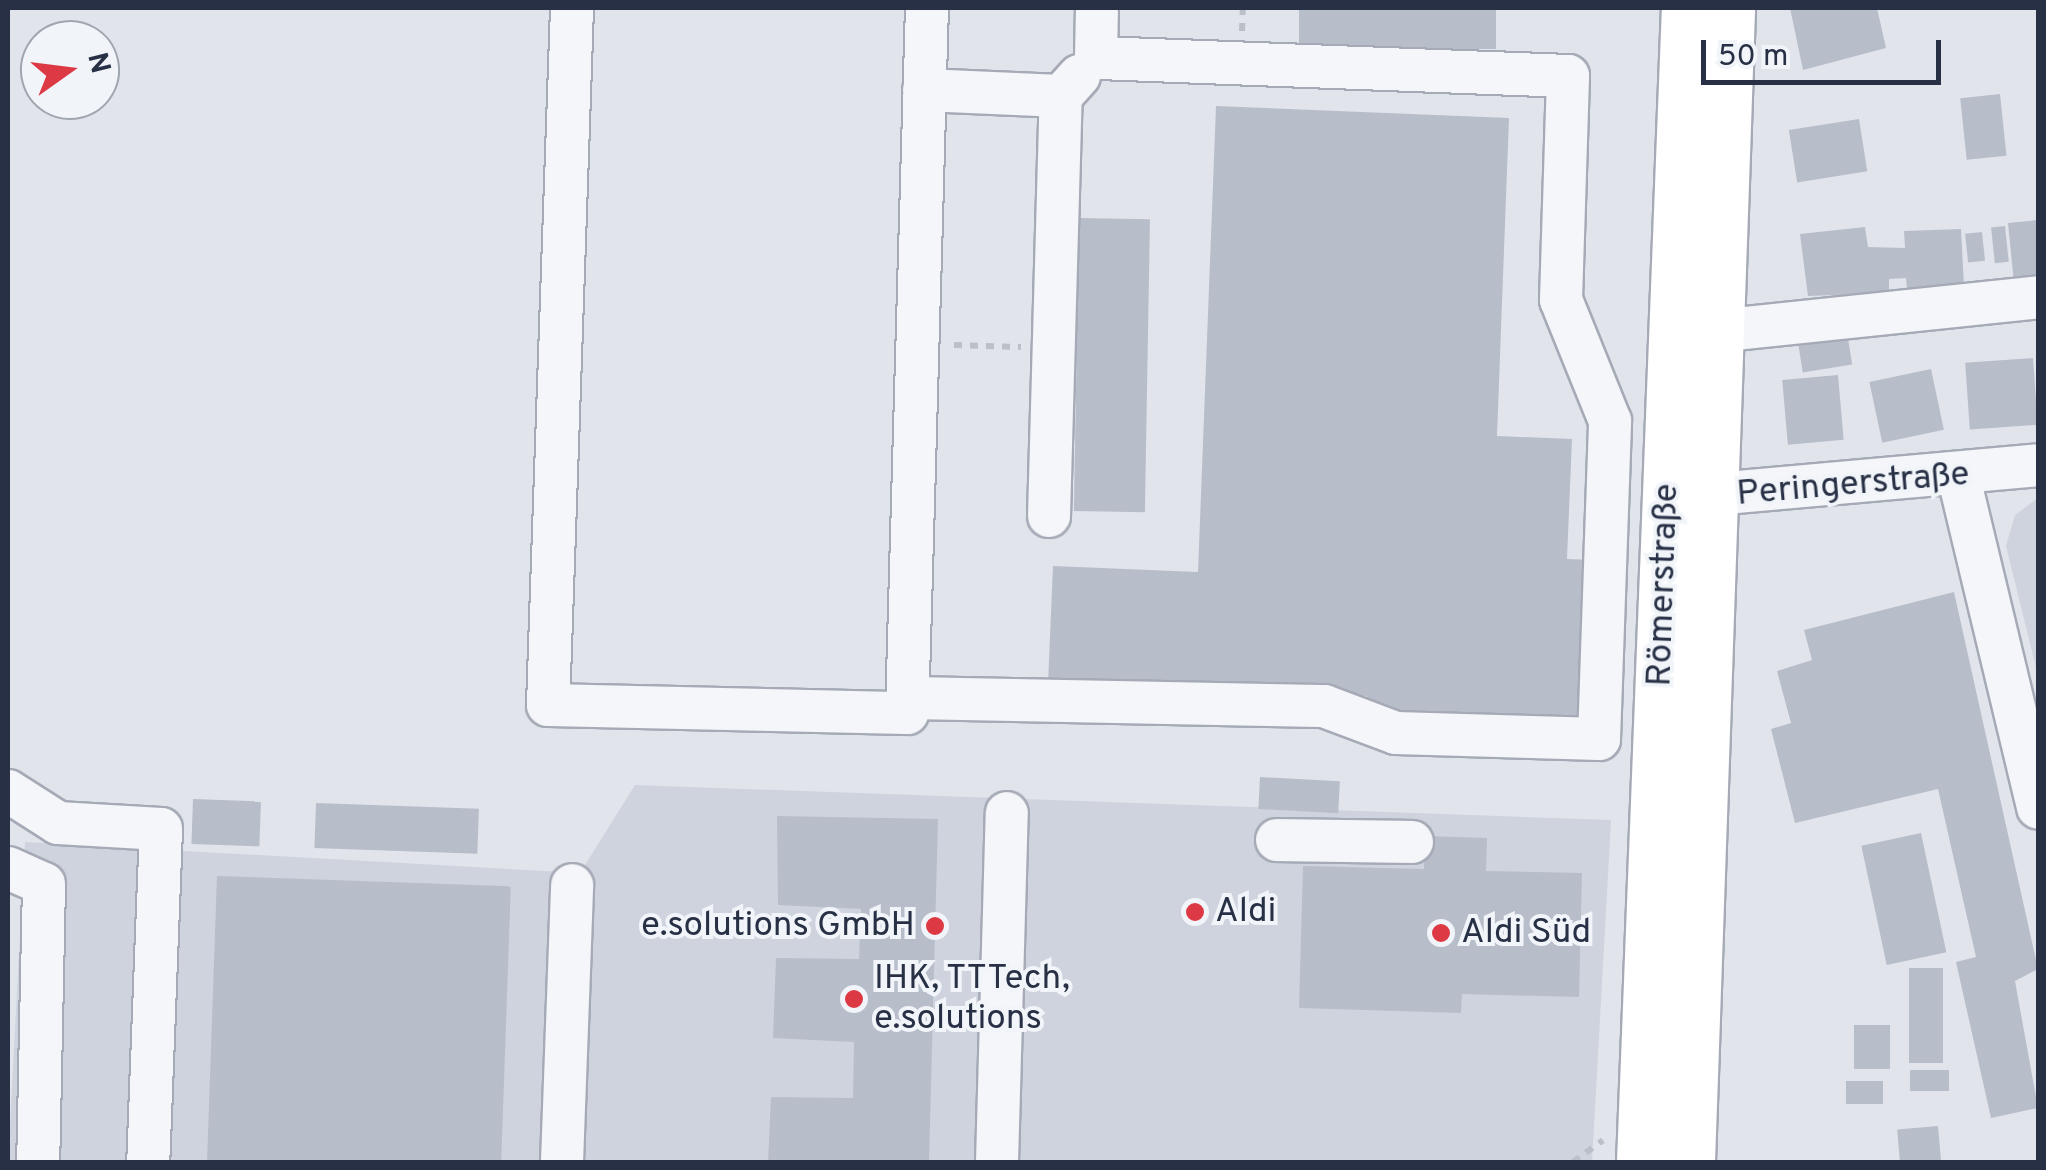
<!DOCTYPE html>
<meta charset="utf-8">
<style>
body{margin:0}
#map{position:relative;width:2046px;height:1170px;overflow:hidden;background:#e1e4eb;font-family:Overpass,sans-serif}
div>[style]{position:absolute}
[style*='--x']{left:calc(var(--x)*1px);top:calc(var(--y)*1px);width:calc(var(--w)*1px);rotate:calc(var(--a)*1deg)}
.built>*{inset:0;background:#cfd3de}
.building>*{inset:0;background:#b8bdca;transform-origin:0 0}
.path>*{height:6px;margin-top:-3px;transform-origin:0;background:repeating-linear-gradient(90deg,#bbbfc7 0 8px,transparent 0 16px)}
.roads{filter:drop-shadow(2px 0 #a5aab6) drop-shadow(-2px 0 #a5aab6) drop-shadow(0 2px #a5aab6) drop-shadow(0 -2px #a5aab6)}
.minor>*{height:42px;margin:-21px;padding:0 21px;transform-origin:21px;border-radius:21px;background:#f5f6f9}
.major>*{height:52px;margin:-26px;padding:0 26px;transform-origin:26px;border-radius:26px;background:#fff}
.dots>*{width:28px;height:28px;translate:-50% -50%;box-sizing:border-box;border:5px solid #f1f4f8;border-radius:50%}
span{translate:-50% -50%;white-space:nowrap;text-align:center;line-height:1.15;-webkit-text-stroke:8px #f1f4f8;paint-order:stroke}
.street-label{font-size:35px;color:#273045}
.poi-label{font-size:35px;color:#273045}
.left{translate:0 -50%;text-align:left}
.right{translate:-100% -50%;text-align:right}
.frame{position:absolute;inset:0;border:10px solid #273045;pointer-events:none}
.north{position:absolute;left:20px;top:20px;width:100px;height:100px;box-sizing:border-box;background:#f1f4f8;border:2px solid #a0a6b0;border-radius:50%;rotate:76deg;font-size:28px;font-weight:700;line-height:40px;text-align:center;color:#273045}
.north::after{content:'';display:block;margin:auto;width:35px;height:45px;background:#dd3944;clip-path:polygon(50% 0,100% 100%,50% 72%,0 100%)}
.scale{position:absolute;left:1701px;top:40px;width:240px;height:45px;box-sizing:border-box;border:5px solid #273045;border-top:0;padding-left:12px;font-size:30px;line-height:35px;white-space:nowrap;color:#273045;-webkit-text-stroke:8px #f1f4f8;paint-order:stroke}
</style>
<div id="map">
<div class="built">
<i style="clip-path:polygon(2038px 498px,2038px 676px,2006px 546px,2015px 515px)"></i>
<i style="clip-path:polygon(635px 785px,1611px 820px,1592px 1162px,8px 1162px,25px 842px,580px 873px)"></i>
</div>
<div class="building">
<i style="left:1299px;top:8px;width:197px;height:41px"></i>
<i style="clip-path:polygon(1790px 8px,1877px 8px,1886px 48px,1803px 70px)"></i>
<i style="left:2000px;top:94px;width:62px;height:40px;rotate:84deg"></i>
<i style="clip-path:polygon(1216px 106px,1509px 118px,1497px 436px,1572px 439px,1567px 559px,1593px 560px,1587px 719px,1366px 710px,1367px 696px,1048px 684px,1053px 566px,1198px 572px)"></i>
<i style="left:1859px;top:119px;width:53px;height:71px;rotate:81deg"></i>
<i style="left:1079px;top:218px;width:71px;height:293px;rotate:1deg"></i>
<i style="clip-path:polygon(2038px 220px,2038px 280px,2014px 283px,2008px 223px)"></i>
<i style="left:2005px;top:226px;width:36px;height:14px;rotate:84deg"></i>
<i style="clip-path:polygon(1865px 227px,1868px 247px,1905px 248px,1904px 231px,1961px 229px,1964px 286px,1907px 289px,1906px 278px,1889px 279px,1889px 293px,1808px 296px,1800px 234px)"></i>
<i style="left:1982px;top:232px;width:29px;height:17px;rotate:84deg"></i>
<i style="left:1847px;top:332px;width:33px;height:50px;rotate:81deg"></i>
<i style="left:2033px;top:358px;width:67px;height:68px;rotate:86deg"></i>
<i style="left:1931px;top:369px;width:62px;height:63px;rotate:78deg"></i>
<i style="left:1838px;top:375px;width:65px;height:56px;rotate:85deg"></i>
<i style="clip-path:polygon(1954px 592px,2038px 969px,2015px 981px,2038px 1108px,1991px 1118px,1956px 962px,1976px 957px,1938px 789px,1795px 823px,1771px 729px,1791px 723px,1777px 671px,1812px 660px,1804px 630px)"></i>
<i style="left:1260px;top:777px;width:80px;height:32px;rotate:3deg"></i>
<i style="left:193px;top:799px;width:68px;height:45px;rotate:2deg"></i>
<i style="left:316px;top:803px;width:163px;height:45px;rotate:2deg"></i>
<i style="clip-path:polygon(777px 816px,938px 819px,929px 1162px,768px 1162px,771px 1097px,853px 1098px,854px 1042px,773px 1038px,776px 958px,859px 959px,861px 909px,778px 905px)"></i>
<i style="left:1921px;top:833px;width:122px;height:61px;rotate:78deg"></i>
<i style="clip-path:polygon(1425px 836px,1487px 838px,1486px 871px,1582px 873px,1579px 997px,1462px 994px,1461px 1013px,1299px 1008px,1303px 866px,1424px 869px)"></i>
<i style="left:217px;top:876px;width:294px;height:286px;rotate:2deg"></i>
<i style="left:1909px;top:968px;width:34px;height:95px"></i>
<i style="left:1854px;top:1025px;width:36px;height:44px"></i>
<i style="left:1910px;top:1070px;width:39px;height:21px"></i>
<i style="left:1883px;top:1081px;width:23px;height:37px;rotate:90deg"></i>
<i style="left:1938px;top:1126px;width:36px;height:41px;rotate:85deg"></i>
</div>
<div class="path">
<i style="--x:1242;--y:31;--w:23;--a:-88"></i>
<i style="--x:954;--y:345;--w:67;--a:1.7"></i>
<i style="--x:1573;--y:1162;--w:37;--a:-36"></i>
</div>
<div class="roads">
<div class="minor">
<i style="--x:572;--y:8;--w:697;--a:91.97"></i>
<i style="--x:548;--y:705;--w:359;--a:1.3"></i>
<i style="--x:907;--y:713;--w:705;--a:-88.38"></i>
<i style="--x:924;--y:90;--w:137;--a:2.5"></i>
<i style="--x:1061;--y:96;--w:27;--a:-48"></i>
<i style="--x:1717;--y:331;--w:323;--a:-6"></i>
<i style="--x:1959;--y:478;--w:339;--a:76.5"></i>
<i style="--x:1681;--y:497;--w:358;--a:-5.1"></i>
<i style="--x:1049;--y:516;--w:420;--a:-88.4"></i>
<i style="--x:907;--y:698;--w:417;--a:1.1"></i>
<i style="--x:1324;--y:706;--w:77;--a:20.6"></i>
<i style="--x:1396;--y:733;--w:203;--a:1.7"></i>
<i style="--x:1599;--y:739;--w:318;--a:-88"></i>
<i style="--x:1610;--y:421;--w:131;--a:-112"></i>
<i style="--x:1561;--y:300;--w:224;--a:-88.2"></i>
<i style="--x:1568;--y:76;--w:472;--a:-177.8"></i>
<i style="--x:1096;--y:58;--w:50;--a:-88.9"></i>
<i style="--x:8;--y:791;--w:59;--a:32.6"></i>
<i style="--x:58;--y:823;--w:103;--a:3.3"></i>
<i style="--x:161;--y:829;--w:333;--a:92.2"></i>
<i style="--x:1277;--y:840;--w:135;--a:0.8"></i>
<i style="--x:8;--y:868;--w:39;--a:24"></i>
<i style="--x:44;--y:884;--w:278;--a:91.2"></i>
<i style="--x:562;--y:1162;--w:277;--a:-87.9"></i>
<i style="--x:997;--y:1162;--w:349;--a:-88.4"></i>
</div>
<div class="major">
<i style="--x:1643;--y:1162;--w:1155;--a:-87.77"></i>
<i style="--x:1689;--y:1162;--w:1155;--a:-88.01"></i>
</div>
</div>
<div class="dots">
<i style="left:1195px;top:912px;background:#dd3944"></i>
<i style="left:935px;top:926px;background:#dd3944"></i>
<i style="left:1441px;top:933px;background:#dd3944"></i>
<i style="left:854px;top:999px;background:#dd3944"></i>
</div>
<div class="street-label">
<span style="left:1853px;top:485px;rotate:-5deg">Peringerstraße</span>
<span style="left:1664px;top:585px;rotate:-88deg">Römerstraße</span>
</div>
<div class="poi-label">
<span class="left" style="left:1215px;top:912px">Aldi</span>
<span class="right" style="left:915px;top:926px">e.solutions GmbH</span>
<span class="left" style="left:1461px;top:933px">Aldi Süd</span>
<span class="left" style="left:874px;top:999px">IHK, TTTech,<br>e.solutions</span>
</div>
<div class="frame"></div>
<div class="north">N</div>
<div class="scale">50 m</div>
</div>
